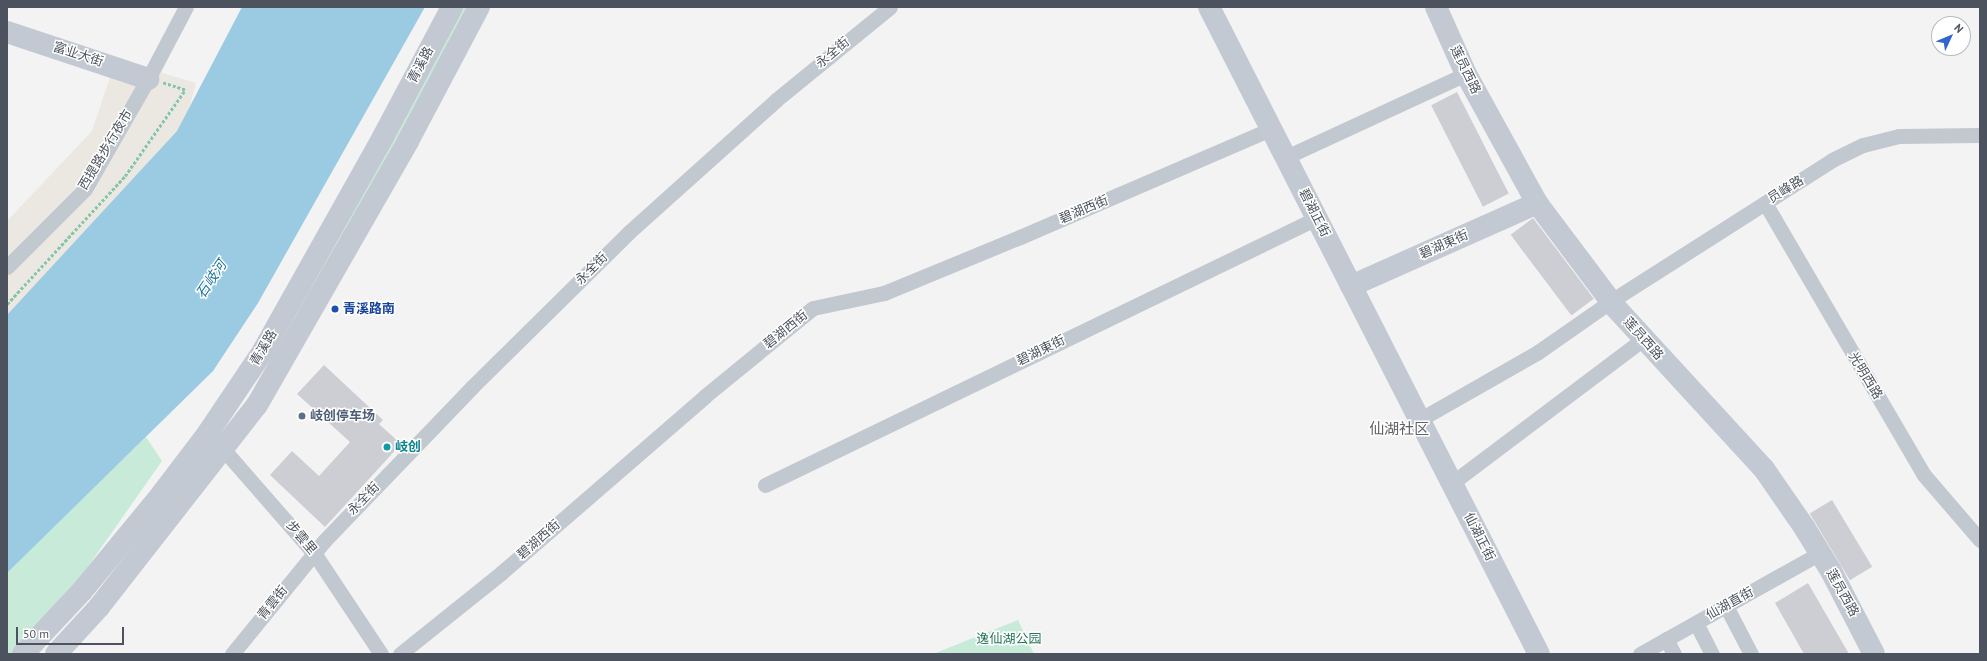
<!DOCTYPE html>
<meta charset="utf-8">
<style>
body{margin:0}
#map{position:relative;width:1987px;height:661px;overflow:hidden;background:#f4f3f3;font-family:"PT Sans","Noto Sans SC",sans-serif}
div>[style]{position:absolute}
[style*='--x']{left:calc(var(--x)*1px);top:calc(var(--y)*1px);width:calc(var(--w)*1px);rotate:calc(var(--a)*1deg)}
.commercial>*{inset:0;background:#eae8e1}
.green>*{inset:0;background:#c8ebd9}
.water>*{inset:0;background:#9bcbe2}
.building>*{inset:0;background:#cdced4;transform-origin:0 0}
.path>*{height:2.5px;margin-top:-1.25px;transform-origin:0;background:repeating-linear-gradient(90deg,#84c5ac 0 3px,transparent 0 5px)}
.street>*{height:15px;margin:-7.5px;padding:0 7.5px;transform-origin:7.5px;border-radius:7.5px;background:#c2c8cf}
.secondary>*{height:22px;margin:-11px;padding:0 11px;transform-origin:11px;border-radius:11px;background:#c3c9d3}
.dots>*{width:11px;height:11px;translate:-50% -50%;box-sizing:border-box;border:2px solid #fff;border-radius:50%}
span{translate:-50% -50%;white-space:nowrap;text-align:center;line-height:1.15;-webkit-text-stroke:3px #fff;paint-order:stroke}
.street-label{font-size:13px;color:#4c535e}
.transit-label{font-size:13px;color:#164399;font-weight:700}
.left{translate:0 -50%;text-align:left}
.service-label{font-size:13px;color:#4e5e75;font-weight:700}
.culture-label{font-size:13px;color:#0d838f;font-weight:700}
.park-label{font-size:13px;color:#257757}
.water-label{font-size:14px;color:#20759d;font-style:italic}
.quarter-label{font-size:15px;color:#606266}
.frame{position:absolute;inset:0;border:8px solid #4c535e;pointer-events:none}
.north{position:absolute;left:1931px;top:16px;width:40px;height:40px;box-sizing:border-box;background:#fff;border:1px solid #b7babf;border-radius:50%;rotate:46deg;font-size:11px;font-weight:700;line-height:16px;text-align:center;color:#4c535e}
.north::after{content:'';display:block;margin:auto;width:14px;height:18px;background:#3365ce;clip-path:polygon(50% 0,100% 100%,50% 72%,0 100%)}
.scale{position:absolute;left:16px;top:627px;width:108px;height:18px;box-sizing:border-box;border:2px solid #4c535e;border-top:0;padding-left:5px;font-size:12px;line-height:14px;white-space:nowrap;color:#4c535e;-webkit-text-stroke:3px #fff;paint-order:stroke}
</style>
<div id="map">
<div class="commercial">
<i style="clip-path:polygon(116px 59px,196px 83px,181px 137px,7px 319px,7px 221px,92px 131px)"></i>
</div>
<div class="green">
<i style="clip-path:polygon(461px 7px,469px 7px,435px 72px,300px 313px,295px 310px)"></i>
<i style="clip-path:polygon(146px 437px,162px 461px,68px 595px,14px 654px,7px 654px,7px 571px)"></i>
<i style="clip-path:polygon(1018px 620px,1034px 654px,933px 654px)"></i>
</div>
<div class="water">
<i style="clip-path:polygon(242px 7px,425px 7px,258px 303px,213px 371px,7px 573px,7px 315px,177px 131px)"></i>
</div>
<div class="building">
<i style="left:1457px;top:92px;width:114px;height:29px;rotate:63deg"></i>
<i style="left:1533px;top:218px;width:101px;height:28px;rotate:53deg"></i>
<i style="clip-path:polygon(324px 365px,383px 420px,379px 424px,401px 444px,325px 527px,270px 475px,292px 451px,319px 476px,350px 442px,297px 394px)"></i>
<i style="left:1832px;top:500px;width:78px;height:26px;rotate:59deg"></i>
<i style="clip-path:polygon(1808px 583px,1849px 654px,1804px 654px,1775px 603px)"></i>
</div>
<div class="path">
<i style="--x:7;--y:304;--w:174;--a:-47.3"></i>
<i style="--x:125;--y:176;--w:105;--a:-55.1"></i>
<i style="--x:185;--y:90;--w:23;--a:-162"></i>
</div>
<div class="street">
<i style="--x:1286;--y:157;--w:198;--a:-24.8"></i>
<i style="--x:1765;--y:203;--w:315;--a:59.7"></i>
<i style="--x:1924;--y:475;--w:86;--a:49.3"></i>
<i style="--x:7;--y:267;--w:110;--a:-45"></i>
<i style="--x:85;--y:189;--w:127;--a:-60.2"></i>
<i style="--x:148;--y:79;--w:81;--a:-62.2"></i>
<i style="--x:1419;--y:420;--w:137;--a:-29.7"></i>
<i style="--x:1538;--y:352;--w:89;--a:-34.9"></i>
<i style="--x:1611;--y:301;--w:262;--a:-32.5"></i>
<i style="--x:1832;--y:160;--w:34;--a:-26"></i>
<i style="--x:1863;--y:145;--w:37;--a:-14"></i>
<i style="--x:1899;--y:136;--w:81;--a:-0.7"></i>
<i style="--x:217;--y:442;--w:147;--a:48.9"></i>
<i style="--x:314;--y:553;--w:121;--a:56.4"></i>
<i style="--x:1452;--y:483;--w:239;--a:-37"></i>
<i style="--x:765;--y:485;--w:613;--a:-25.81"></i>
<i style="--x:1726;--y:606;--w:54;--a:62.5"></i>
<i style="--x:1696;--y:623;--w:35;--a:63"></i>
<i style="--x:1666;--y:639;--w:17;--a:62"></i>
<i style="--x:232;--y:654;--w:146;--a:-50.8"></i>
<i style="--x:324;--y:541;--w:214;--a:-46.1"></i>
<i style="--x:472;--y:387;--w:219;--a:-44.6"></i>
<i style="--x:628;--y:233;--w:199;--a:-41.9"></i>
<i style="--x:776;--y:100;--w:147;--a:-39.2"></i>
<i style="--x:400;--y:654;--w:129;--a:-38.7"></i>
<i style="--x:501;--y:573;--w:270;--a:-40.9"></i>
<i style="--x:705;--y:396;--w:139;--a:-39.2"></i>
<i style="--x:813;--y:308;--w:73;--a:-11.9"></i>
<i style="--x:884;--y:293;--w:147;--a:-22.4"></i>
<i style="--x:1020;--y:237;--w:273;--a:-23.3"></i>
<i style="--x:1640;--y:654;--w:206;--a:-29.3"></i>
</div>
<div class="secondary">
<i style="--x:1209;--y:7;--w:726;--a:62.98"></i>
<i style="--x:1436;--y:7;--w:73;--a:65.9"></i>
<i style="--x:1466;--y:74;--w:147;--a:61.2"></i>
<i style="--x:1537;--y:203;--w:130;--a:53.1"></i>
<i style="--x:1615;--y:307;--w:220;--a:47.4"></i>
<i style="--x:1764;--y:469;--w:70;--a:55.4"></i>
<i style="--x:1804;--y:527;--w:52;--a:58.5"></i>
<i style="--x:1831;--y:571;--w:93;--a:62.6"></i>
<i style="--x:7;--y:32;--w:149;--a:18.4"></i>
<i style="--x:1351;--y:286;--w:204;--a:-24"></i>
<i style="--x:23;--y:654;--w:86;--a:-46.9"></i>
<i style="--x:82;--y:591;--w:124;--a:-50.5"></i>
<i style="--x:161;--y:495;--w:78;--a:-52.8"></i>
<i style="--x:208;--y:433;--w:73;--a:-56.1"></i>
<i style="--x:249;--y:372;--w:25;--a:-56"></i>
<i style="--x:263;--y:351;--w:245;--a:-60.7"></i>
<i style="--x:383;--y:137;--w:147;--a:-62"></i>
<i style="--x:56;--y:654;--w:64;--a:-47.5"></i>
<i style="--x:99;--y:607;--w:256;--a:-52"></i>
<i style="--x:257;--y:405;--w:304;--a:-60.2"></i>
<i style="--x:408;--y:141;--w:152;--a:-62.1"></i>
</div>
<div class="dots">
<i style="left:335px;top:309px;background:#1a4fb4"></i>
<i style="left:302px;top:416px;background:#5c6f8a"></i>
<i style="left:387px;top:447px;background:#0f9aa8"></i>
</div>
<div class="street-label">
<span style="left:833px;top:53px;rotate:-40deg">永全街</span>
<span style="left:78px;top:55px;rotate:18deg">富业大街</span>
<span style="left:421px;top:65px;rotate:-62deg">青溪路</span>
<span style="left:1465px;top:70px;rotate:64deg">莲员西路</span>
<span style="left:106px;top:150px;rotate:-59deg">西提路步行夜市</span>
<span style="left:1786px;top:190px;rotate:-32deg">员峰路</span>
<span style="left:1084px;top:210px;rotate:-23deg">碧湖西街</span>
<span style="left:1314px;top:213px;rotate:63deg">碧湖正街</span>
<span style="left:1444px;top:245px;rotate:-24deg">碧湖東街</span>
<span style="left:592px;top:269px;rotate:-45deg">永全街</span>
<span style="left:786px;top:330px;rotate:-39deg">碧湖西街</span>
<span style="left:1643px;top:339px;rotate:48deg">莲员西路</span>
<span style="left:264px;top:348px;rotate:-59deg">青溪路</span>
<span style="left:1041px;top:351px;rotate:-26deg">碧湖東街</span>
<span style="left:1865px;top:376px;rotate:59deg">光明西路</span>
<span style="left:364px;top:499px;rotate:-46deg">永全街</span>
<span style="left:1479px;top:537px;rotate:63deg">仙湖正街</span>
<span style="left:301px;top:538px;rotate:50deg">步雲里</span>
<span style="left:539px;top:540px;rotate:-41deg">碧湖西街</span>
<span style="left:1842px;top:593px;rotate:61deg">莲员西路</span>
<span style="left:273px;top:603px;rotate:-51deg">青雲街</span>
<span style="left:1730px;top:604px;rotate:-29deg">仙湖直街</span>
</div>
<div class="transit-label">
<span class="left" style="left:343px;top:309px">青溪路南</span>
</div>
<div class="service-label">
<span class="left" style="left:310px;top:416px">岐创停车场</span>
</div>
<div class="culture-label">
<span class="left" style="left:395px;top:447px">岐创</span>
</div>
<div class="park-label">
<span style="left:1009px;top:639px">逸仙湖公园</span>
</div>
<div class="water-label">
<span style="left:211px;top:279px;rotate:-56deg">石岐河</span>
</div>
<div class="quarter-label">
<span style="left:1399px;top:429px">仙湖社区</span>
</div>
<div class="frame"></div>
<div class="north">N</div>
<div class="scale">50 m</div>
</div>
